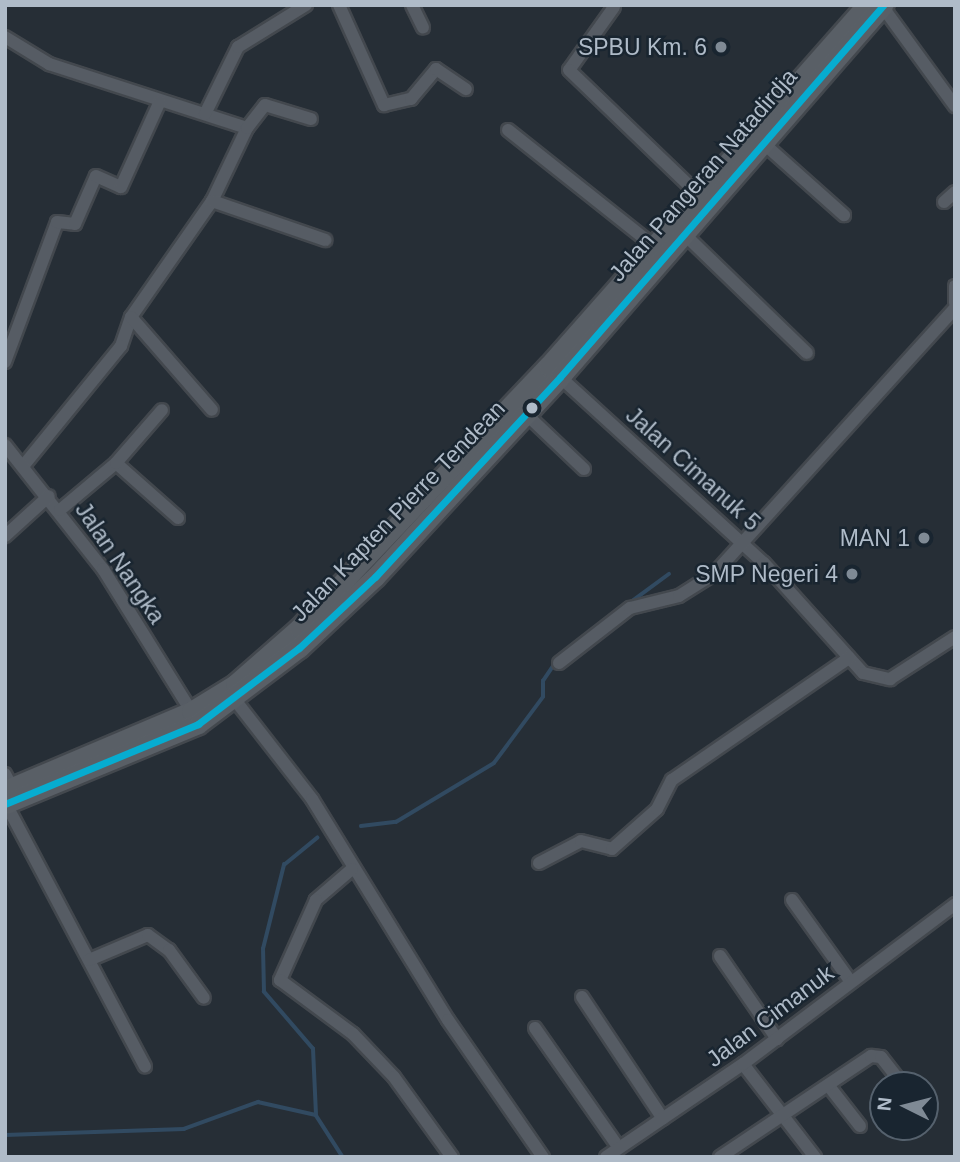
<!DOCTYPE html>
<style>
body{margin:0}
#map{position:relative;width:960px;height:1162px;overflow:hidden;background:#262e36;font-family:Helvetica,sans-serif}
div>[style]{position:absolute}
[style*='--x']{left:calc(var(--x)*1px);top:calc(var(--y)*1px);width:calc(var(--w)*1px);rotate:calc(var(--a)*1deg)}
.stream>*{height:3.5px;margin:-1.75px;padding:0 1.75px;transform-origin:1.75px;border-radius:1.75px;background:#314a61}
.roads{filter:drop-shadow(2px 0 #43484e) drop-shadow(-2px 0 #43484e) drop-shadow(0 2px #43484e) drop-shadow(0 -2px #43484e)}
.minor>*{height:12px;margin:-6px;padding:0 6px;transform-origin:6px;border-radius:6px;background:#565c64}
.primary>*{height:19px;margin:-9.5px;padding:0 9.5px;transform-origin:9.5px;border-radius:9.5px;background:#595f66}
.bus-1>*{height:7px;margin:-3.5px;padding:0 3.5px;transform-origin:3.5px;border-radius:3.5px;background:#06acd0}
.dots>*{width:19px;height:19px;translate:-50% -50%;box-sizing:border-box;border:4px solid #192530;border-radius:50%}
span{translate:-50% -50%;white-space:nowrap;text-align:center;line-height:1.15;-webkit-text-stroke:5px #192530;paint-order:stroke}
.poi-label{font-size:23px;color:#afbbc8}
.right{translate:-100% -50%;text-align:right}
.street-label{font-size:23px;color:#afbbc8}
.frame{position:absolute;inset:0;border:7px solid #afbbc8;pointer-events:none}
.north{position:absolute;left:869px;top:1071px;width:70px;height:70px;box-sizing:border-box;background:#192530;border:2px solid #55616d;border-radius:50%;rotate:276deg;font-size:19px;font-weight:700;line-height:28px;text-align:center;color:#afbbc8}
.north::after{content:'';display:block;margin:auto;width:24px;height:32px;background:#7f8a95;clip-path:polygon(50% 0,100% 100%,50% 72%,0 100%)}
</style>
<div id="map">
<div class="stream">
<i style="--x:631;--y:602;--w:47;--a:-36.4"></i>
<i style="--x:361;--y:826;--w:35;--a:-7"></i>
<i style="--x:396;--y:822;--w:114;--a:-31"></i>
<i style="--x:494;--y:763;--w:82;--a:-53.4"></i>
<i style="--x:543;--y:697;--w:16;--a:-90"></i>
<i style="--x:543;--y:681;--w:23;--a:-56"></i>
<i style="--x:316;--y:1115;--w:66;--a:-92.6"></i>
<i style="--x:313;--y:1049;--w:75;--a:-130.7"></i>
<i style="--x:264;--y:992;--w:43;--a:-91.3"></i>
<i style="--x:263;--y:949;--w:87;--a:-76"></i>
<i style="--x:284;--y:865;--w:43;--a:-39.3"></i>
<i style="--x:5;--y:1135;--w:179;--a:-1.9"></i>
<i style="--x:184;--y:1129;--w:79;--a:-20"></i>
<i style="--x:258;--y:1102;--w:59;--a:12.6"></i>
<i style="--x:316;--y:1115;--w:50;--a:57.3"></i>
</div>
<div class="roads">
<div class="minor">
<i style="--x:339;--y:5;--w:110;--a:65.8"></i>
<i style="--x:384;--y:105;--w:28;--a:-13"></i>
<i style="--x:411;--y:99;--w:39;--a:-50"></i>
<i style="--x:436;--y:69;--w:36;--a:34"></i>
<i style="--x:412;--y:5;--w:25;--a:64"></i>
<i style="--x:882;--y:6;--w:124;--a:53.9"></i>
<i style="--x:614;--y:7;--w:77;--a:125.5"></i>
<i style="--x:569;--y:70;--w:179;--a:43.9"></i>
<i style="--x:5;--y:37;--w:52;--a:31.5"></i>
<i style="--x:49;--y:64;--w:208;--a:17.9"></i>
<i style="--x:247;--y:128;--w:81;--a:115.6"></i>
<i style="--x:212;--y:201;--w:141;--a:124.9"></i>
<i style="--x:131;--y:317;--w:31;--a:109"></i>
<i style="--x:121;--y:346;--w:154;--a:129.2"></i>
<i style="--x:205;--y:114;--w:75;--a:-63.8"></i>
<i style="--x:238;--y:47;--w:80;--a:-31.7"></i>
<i style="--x:247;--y:128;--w:29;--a:-52"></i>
<i style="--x:265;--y:105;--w:48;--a:16.9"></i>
<i style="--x:508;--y:130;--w:186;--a:38.5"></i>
<i style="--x:762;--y:142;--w:110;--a:41.7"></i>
<i style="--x:212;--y:201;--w:120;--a:19"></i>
<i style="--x:944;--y:202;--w:15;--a:-42"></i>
<i style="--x:679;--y:229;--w:178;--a:44.1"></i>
<i style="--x:955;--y:286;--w:17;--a:90"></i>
<i style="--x:131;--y:317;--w:123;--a:48.9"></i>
<i style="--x:5;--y:362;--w:149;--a:-69.6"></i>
<i style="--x:57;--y:222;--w:18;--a:6"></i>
<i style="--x:75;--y:224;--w:52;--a:-66.4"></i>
<i style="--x:96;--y:176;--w:27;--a:24"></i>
<i style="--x:121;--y:187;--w:94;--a:-65.6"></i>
<i style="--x:560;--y:377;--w:276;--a:42.4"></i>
<i style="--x:764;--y:563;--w:148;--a:48"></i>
<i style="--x:863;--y:673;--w:28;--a:13"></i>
<i style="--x:890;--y:679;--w:77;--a:-32.9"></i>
<i style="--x:526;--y:414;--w:80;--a:43.5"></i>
<i style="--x:5;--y:445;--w:158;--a:51.7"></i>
<i style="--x:103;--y:569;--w:167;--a:58.2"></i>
<i style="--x:116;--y:463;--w:83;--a:41.6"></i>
<i style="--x:60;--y:510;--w:73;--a:-40"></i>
<i style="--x:116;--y:463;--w:70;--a:-49"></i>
<i style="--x:5;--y:536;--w:59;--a:-42.3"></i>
<i style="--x:559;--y:663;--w:90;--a:-37.8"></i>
<i style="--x:630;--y:608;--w:50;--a:-13.8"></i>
<i style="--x:679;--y:596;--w:41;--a:-32.2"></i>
<i style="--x:714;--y:574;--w:359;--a:-47.8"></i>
<i style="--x:235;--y:700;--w:125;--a:52.1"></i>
<i style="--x:312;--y:799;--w:259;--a:58.4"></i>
<i style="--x:448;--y:1020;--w:167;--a:55.3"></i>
<i style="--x:5;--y:774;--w:15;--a:62"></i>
<i style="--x:6;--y:804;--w:297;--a:62.1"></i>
<i style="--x:539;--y:863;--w:47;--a:-27.6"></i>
<i style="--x:581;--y:841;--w:32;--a:14"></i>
<i style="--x:612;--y:849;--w:60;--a:-41.6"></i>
<i style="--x:657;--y:809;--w:33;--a:-63"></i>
<i style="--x:672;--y:780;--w:215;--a:-34.6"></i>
<i style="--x:352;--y:869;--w:48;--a:139.3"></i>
<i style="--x:316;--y:900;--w:88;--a:114.2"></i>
<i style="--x:280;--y:980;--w:91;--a:36.5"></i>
<i style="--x:353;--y:1034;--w:59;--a:46.4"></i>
<i style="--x:394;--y:1077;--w:99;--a:54.1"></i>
<i style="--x:792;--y:900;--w:101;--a:54.3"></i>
<i style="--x:720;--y:956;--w:101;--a:55.5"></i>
<i style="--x:89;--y:960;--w:64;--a:-23"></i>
<i style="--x:148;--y:935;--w:26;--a:36"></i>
<i style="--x:169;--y:950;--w:59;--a:53.9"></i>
<i style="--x:582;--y:997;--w:146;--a:56.4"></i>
<i style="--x:535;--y:1028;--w:146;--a:55"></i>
<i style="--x:743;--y:1064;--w:118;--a:52.3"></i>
<i style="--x:828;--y:1085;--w:52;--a:52"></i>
<i style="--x:606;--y:1157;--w:166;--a:-34.2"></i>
<i style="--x:743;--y:1064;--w:266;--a:-37"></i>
<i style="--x:720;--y:1157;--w:182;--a:-33.8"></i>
<i style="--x:871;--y:1056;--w:10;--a:6"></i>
<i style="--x:881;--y:1057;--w:34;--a:52"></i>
</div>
<div class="primary">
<i style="--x:12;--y:787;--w:194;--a:-23"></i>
<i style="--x:191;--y:711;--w:52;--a:-31.5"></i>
<i style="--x:235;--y:684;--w:85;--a:-41.2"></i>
<i style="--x:299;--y:628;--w:361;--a:-46.5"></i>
<i style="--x:548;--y:366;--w:481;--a:-48.6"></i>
<i style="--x:5;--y:804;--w:209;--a:-22.5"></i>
<i style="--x:198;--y:724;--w:126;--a:-37"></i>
<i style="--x:299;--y:648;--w:104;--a:-43.1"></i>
<i style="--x:375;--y:577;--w:272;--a:-47.2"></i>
<i style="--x:560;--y:377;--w:493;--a:-49"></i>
</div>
</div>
<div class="bus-1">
<i style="--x:5;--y:804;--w:209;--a:-22.5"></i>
<i style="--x:198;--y:724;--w:126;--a:-37"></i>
<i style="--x:299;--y:648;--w:104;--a:-43.1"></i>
<i style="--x:375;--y:577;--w:272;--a:-47.2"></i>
<i style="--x:560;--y:377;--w:493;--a:-49"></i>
</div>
<div class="dots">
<i style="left:721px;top:47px;background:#7f8a95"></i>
<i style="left:532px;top:408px;background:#afbbc8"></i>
<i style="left:924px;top:538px;background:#7f8a95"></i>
<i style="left:852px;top:574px;background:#7f8a95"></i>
</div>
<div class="poi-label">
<span class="right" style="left:707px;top:47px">SPBU Km. 6</span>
<span class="right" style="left:910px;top:538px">MAN 1</span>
<span class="right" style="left:838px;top:574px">SMP Negeri 4</span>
</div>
<div class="street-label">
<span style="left:703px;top:175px;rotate:-49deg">Jalan Pangeran Natadirdja</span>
<span style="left:693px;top:469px;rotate:42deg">Jalan Cimanuk 5</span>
<span style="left:398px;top:511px;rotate:-46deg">Jalan Kapten Pierre Tendean</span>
<span style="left:120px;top:563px;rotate:56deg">Jalan Nangka</span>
<span style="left:770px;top:1016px;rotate:-37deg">Jalan Cimanuk</span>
</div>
<div class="frame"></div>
<div class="north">N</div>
</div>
